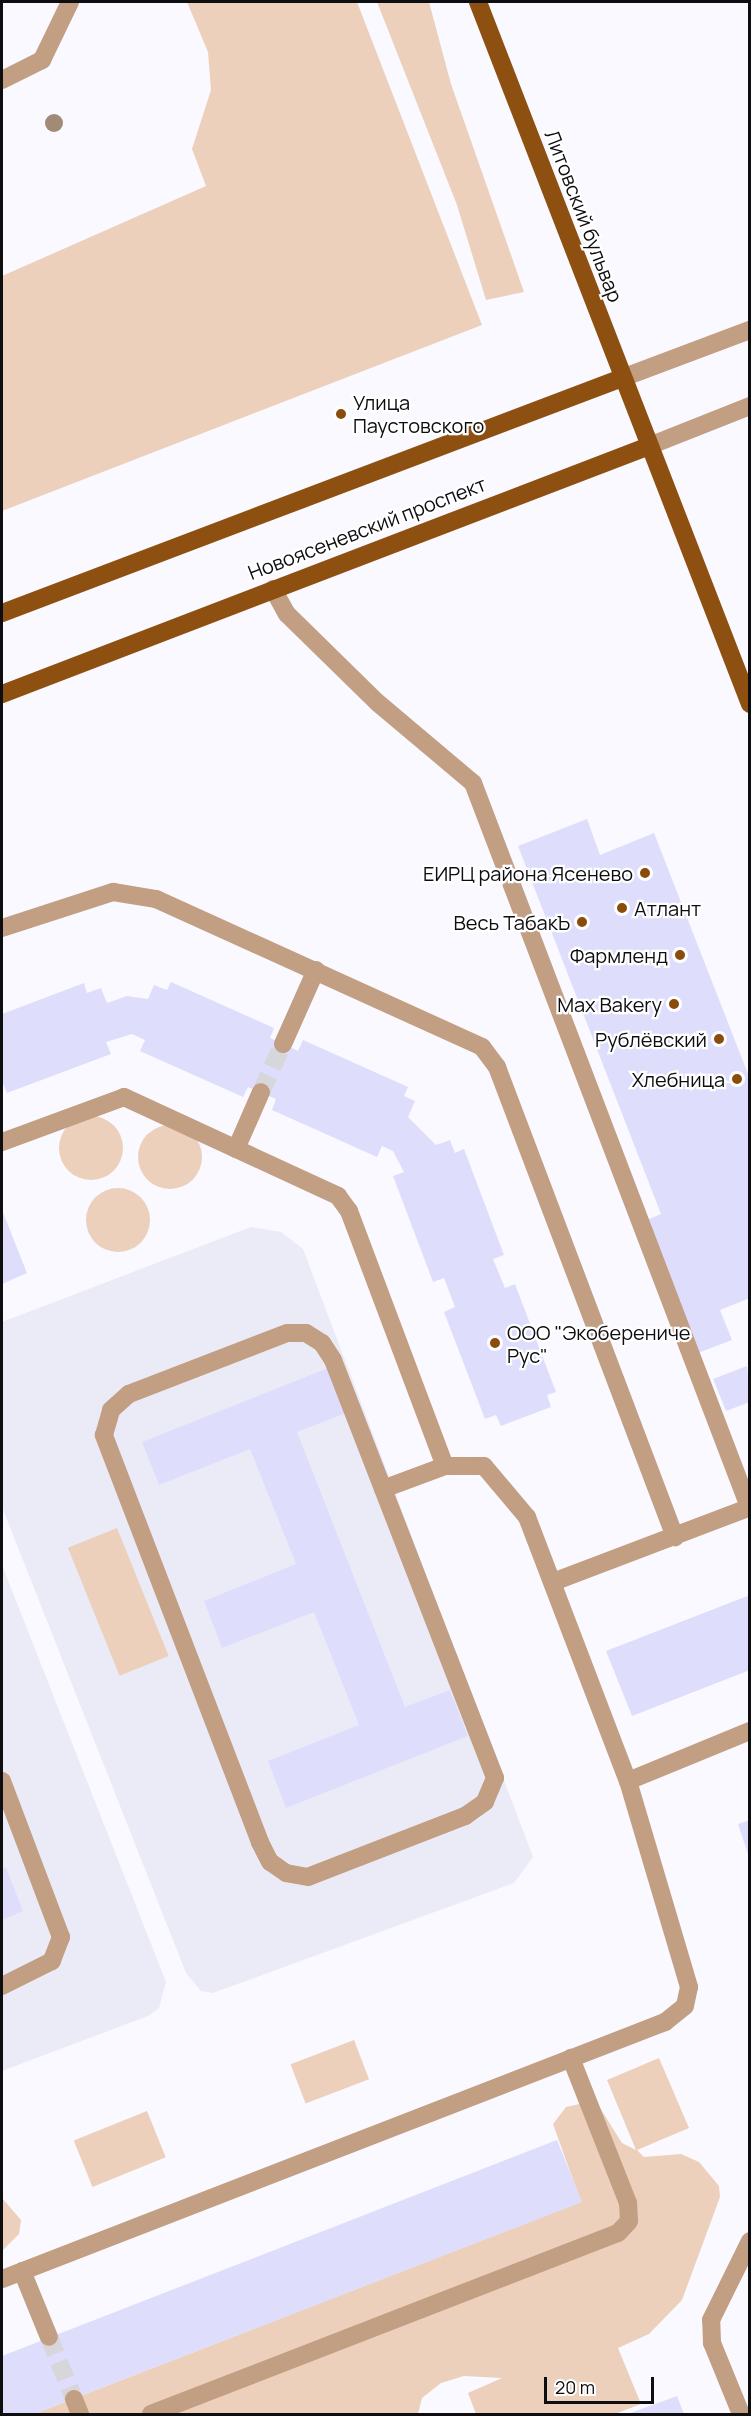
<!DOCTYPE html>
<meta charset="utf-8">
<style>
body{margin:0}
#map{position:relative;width:751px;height:2416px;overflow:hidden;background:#f9f9ff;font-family:Manrope,sans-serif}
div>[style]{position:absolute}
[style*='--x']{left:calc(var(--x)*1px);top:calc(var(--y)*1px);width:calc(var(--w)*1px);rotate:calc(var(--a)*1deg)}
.built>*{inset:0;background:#ebebf8}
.green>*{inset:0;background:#edd0bb;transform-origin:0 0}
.round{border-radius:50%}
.building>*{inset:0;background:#dedefc}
.minor-tunnel>*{height:18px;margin-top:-9px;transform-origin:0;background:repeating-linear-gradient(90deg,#d6d6db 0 18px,transparent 0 27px)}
.minor>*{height:18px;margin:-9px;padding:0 9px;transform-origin:9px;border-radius:9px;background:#c29e82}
.major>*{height:18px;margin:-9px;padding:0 9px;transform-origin:9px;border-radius:9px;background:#8e5010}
.trees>*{width:18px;height:18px;margin:-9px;border-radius:50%;background:#a18a76}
.dots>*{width:16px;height:16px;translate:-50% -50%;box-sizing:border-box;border:3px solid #fff;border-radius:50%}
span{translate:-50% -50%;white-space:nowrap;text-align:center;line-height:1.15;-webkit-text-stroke:4.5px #fff;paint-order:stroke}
.street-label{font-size:20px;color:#0e0e11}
.poi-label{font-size:20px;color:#0e0e11}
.left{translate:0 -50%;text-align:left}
.right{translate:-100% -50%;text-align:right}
.frame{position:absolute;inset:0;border:3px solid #0e0e11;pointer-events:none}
.scale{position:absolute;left:544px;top:2377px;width:110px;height:27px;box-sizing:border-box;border:3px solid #0e0e11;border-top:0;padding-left:8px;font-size:18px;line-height:21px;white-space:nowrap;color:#0e0e11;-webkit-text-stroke:4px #fff;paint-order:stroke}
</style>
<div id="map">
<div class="built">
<i style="clip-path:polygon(251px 1227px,281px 1232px,303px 1249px,533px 1857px,514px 1883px,213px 1993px,201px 1991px,186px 1973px,2px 1507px,2px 1322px)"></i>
<i style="clip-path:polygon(2px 1565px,166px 1982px,159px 2008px,148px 2016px,2px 2071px)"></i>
</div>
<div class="green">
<i style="clip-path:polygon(187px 2px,357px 2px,482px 325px,2px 511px,2px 276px,206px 186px,192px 149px,211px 90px,208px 52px)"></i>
<i style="clip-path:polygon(377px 2px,429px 2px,451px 84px,524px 292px,486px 300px,457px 205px)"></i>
<i class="round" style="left:59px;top:1116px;width:64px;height:64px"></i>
<i class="round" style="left:138px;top:1125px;width:64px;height:64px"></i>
<i class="round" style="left:86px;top:1188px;width:64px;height:64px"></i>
<i style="left:117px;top:1528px;width:138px;height:53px;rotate:68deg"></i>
<i style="left:354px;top:2040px;width:42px;height:68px;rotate:69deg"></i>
<i style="clip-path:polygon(659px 2058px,689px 2128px,637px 2150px,644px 2157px,681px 2154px,699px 2162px,719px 2186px,720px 2197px,682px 2300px,649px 2334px,618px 2348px,641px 2404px,615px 2414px,476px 2414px,468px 2393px,502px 2378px,464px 2376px,441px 2383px,422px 2398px,418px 2414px,34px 2414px,581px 2202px,553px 2124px,566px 2107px,584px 2103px,600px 2108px,622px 2143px,636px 2150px,607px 2080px)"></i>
<i style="left:147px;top:2111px;width:50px;height:79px;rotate:68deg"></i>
<i style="clip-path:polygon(2px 2198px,21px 2220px,19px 2234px,2px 2251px)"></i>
</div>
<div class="building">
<i style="clip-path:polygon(587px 819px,600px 855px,654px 833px,750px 1079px,750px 1298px,720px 1310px,732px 1340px,698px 1353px,647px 1220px,661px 1214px,518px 846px)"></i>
<i style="clip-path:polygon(171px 982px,274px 1028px,270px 1038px,283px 1044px,298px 1051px,303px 1040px,408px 1087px,404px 1096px,415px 1101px,408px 1117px,436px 1145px,450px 1140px,455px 1153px,464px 1149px,504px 1255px,493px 1259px,505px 1288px,515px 1284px,556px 1392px,547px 1395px,551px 1407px,501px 1426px,496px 1415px,485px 1419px,444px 1312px,455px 1307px,444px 1278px,433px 1282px,393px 1176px,404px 1172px,393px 1151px,382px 1146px,377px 1157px,272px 1110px,276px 1099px,248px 1087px,243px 1097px,140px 1051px,145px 1040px,132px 1034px,106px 1042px,111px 1054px,7px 1093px,2px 1081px,2px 1014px,84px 983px,87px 993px,101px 988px,107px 1003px,127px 996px,148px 999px,154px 985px,167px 990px)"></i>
<i style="clip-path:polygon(2px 1210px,27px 1273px,2px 1284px)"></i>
<i style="clip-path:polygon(747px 1366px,750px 1402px,726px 1411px,713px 1379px)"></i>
<i style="clip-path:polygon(328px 1368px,346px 1413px,297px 1432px,405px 1707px,450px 1690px,468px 1736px,286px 1808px,268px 1761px,359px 1725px,314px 1612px,222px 1648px,204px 1601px,296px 1564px,250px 1449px,159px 1485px,142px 1442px)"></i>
<i style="clip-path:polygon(750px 1595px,750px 1670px,632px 1716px,606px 1651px)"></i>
<i style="clip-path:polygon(750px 1820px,750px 1857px,749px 1857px,738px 1824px)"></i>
<i style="clip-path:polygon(6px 1867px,23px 1911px,2px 1920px,2px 1869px)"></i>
<i style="clip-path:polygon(557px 2140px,582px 2202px,34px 2414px,2px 2414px,2px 2356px)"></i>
<i style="clip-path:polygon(677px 2396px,684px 2414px,628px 2414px)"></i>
</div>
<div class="minor-tunnel">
<i style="--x:261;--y:1092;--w:53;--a:-65.4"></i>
<i style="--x:49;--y:2337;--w:67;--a:68"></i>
</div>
<div class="minor">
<i style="--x:2;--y:80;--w:45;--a:-26.6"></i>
<i style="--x:42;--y:60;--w:64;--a:-64.2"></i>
<i style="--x:622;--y:378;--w:137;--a:-20.6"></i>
<i style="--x:649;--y:446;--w:109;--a:-21.6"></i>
<i style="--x:273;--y:589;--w:29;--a:61"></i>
<i style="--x:287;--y:614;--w:127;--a:44.4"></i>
<i style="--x:378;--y:703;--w:124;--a:40.1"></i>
<i style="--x:473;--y:783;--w:775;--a:69.13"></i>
<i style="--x:2;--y:928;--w:117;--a:-18"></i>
<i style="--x:113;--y:892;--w:44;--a:9.2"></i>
<i style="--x:156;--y:899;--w:358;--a:24.4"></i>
<i style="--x:482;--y:1047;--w:25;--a:53"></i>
<i style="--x:497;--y:1067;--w:503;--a:69.26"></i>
<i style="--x:283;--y:1044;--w:81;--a:-66"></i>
<i style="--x:2;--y:1142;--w:130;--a:-20.2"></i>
<i style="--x:124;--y:1097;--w:236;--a:24.8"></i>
<i style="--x:338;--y:1196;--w:19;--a:54"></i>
<i style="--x:349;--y:1211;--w:272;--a:69.4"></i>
<i style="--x:445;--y:1466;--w:39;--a:0"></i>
<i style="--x:484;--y:1466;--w:67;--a:49.9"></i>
<i style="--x:527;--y:1517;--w:283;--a:69.1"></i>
<i style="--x:628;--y:1781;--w:215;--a:73.5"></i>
<i style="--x:689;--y:1987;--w:19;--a:102"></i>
<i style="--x:685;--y:2006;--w:26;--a:141"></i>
<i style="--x:665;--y:2022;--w:711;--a:158.81"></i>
<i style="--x:236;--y:1149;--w:62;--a:-66.3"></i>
<i style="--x:287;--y:1333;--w:19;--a:0"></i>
<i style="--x:306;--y:1333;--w:19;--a:32"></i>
<i style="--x:322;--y:1343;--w:20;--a:57"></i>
<i style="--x:333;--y:1360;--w:448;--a:68.8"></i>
<i style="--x:495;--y:1778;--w:26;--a:113"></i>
<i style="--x:485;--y:1802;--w:24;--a:145"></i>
<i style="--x:465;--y:1816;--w:168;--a:158.8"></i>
<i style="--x:308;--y:1877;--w:22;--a:-170"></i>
<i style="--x:286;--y:1873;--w:19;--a:-145"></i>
<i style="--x:270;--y:1862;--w:22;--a:-117"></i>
<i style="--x:260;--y:1842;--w:436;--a:-111"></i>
<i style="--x:104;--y:1435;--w:26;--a:-74"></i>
<i style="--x:111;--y:1410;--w:24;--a:-42"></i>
<i style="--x:129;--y:1394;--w:169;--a:-21.1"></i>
<i style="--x:383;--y:1489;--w:66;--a:-20.4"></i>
<i style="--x:553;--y:1582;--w:211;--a:-20.8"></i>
<i style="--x:2;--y:1781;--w:167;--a:69.3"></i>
<i style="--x:61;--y:1937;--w:26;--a:111"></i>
<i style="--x:52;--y:1961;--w:56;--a:153.4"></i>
<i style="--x:628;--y:1781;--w:132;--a:-22.3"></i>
<i style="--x:22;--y:2271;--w:71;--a:67.8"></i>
<i style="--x:74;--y:2399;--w:16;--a:68"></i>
<i style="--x:151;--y:2414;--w:501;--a:-21.19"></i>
<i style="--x:618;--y:2233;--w:16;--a:-47"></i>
<i style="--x:629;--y:2221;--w:18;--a:-93"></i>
<i style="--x:628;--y:2203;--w:156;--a:-111.5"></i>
<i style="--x:741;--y:2414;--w:77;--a:-112.2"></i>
<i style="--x:712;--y:2343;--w:23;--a:-92"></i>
<i style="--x:711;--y:2320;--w:88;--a:-63.7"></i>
</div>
<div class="major">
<i style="--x:478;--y:2;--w:753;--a:68.82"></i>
<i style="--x:2;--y:613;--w:663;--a:-20.76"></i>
<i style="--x:2;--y:694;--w:693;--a:-20.97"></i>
</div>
<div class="trees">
<i style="left:54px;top:123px"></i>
</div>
<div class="dots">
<i style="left:341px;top:414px;background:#894c0c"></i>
<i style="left:645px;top:873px;background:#894c0c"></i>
<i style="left:622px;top:908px;background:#894c0c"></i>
<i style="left:582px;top:922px;background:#894c0c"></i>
<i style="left:680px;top:955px;background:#894c0c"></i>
<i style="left:674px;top:1004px;background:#894c0c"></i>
<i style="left:719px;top:1039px;background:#894c0c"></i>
<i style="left:737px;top:1079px;background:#894c0c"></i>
<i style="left:495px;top:1343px;background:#894c0c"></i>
</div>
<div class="street-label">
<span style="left:584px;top:216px;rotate:69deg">Литовский бульвар</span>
<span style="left:367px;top:528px;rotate:-21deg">Новоясеневский проспект</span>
</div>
<div class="poi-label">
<span class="left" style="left:353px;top:414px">Улица<br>Паустовского</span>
<span class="right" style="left:633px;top:873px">ЕИРЦ района Ясенево</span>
<span class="left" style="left:634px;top:908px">Атлант</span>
<span class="right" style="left:570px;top:922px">Весь ТабакЪ</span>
<span class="right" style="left:668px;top:955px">Фармленд</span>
<span class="right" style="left:662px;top:1004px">Max Bakery</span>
<span class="right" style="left:707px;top:1039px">Рублёвский</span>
<span class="right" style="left:725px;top:1079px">Хлебница</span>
<span class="left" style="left:507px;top:1344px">ООО "Экоберениче<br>Рус"</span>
</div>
<div class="frame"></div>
<div class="scale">20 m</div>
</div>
